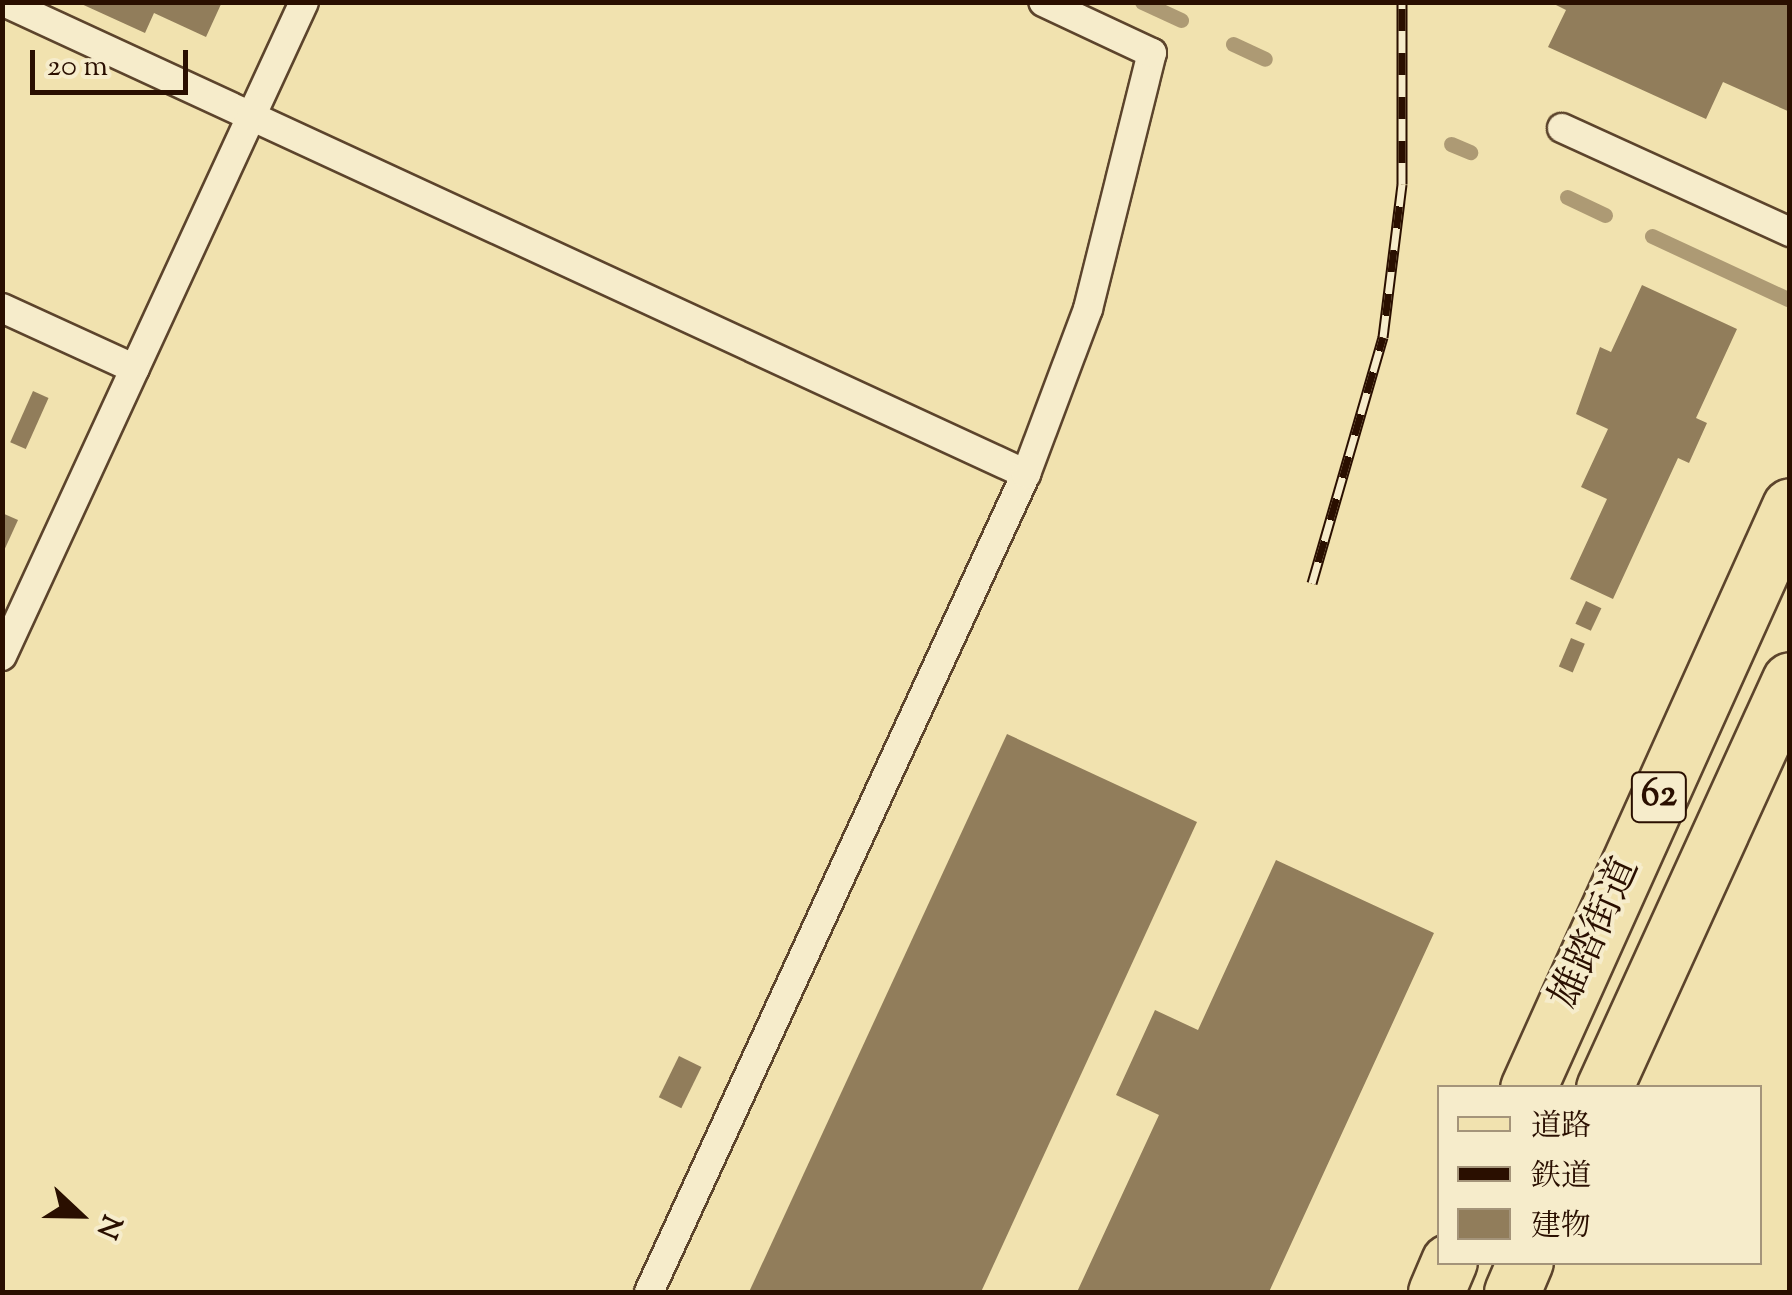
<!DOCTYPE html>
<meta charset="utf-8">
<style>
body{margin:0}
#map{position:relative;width:1792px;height:1295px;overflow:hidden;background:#f1e2af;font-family:"Sorts Mill Goudy","Noto Serif JP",serif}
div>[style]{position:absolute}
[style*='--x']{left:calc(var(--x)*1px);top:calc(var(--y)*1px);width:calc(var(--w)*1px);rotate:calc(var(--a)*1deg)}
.stream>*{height:15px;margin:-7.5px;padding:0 7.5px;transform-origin:7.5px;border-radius:7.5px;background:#ad9a74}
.building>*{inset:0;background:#917d5b;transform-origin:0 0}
.roads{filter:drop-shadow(2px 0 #5c442c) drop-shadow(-2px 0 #5c442c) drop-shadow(0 2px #5c442c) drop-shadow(0 -2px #5c442c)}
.service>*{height:28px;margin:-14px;padding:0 14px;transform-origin:14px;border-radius:14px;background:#f6eccb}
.primary>*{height:55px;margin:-27.5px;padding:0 27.5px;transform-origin:27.5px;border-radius:27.5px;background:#f1e2af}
.rail>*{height:11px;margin-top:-5.5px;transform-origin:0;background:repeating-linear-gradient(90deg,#f6eccb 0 22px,#2a0f00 0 44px);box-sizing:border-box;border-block:2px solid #2a0f00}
span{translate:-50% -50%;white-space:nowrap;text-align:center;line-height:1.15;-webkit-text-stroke:8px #f6eccb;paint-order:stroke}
.shield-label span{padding:2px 8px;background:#f6eccb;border:2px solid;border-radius:8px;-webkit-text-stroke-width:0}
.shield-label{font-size:38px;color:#2a0f00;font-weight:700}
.street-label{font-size:40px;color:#2a0f00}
.frame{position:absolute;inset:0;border:5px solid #2a0f00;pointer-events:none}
.legend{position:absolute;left:1437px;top:1085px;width:325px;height:180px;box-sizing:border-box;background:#f6eccb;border:2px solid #a4947a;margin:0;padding:12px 18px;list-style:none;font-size:30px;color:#2a0f00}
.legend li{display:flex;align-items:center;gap:20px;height:50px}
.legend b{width:50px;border:2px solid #a4947a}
.north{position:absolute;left:30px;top:1165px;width:100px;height:100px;-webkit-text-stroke:8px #f6eccb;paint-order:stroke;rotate:112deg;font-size:28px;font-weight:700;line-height:40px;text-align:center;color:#2a0f00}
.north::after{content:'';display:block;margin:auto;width:35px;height:45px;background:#2a0f00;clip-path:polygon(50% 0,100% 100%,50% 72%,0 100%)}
.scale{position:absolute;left:30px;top:50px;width:158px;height:45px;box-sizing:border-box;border:5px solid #2a0f00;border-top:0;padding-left:12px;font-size:30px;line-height:35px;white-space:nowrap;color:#2a0f00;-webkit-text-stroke:8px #f6eccb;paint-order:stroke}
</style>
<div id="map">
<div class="stream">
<i style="--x:1142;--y:2;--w:43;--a:24.8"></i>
<i style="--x:1233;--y:44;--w:35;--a:25"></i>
<i style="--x:1451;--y:144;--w:21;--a:23"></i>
<i style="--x:1567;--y:197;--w:42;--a:25.3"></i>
<i style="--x:1652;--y:236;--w:150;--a:24.9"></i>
</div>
<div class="building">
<i style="clip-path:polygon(77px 2px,222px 2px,206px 37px,154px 13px,145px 33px)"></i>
<i style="clip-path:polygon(1550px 2px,1790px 2px,1790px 112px,1723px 82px,1706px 119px,1548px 47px,1566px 10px)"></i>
<i style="clip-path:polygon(1642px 285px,1737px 329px,1696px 418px,1707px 423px,1689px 463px,1678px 458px,1613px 599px,1570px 579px,1607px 499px,1581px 487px,1608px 429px,1576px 414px,1600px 347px,1611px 352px)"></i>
<i style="left:33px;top:391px;width:17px;height:56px;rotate:24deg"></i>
<i style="clip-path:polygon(2px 513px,18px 520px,2px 555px)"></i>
<i style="left:1586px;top:601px;width:17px;height:25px;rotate:25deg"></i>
<i style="left:1571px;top:638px;width:15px;height:31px;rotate:23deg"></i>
<i style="clip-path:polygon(1007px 734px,1197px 822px,981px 1292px,749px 1292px)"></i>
<i style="clip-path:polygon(1276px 860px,1434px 933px,1269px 1292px,1077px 1292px,1159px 1115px,1116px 1095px,1155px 1010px,1198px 1030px)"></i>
<i style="left:679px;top:1056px;width:25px;height:46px;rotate:26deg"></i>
</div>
<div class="roads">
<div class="service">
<i style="--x:4;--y:2;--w:1126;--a:24.79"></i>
<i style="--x:1562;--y:128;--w:251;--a:24.5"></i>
<i style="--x:2;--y:308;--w:146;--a:24.6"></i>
<i style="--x:2;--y:656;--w:720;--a:-65.21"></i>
<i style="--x:649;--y:1292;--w:901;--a:-65.26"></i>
<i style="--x:1026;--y:474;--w:176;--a:-69.4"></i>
<i style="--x:1088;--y:309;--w:264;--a:-76"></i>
<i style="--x:1152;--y:53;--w:120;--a:-154.9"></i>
</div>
<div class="primary">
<i style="--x:1528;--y:1088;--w:638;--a:-65.76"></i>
<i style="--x:1604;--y:1088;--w:448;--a:-65.5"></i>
<i style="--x:1436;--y:1292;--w:33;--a:-67"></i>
<i style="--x:1512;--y:1292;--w:33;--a:-67"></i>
</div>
</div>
<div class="rail">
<i style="--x:1312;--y:583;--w:256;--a:-73.9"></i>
<i style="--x:1383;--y:337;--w:154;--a:-82.9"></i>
<i style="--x:1402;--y:184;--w:182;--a:-90"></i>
</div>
<div class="shield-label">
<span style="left:1659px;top:797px">62</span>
</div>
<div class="street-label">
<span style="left:1597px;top:934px;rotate:-66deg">雄踏街道</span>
</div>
<div class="frame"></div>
<ul class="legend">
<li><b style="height:12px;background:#f1e2af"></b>道路</li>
<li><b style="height:12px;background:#2a0f00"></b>鉄道</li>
<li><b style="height:28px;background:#917d5b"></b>建物</li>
</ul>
<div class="north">N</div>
<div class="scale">20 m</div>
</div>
